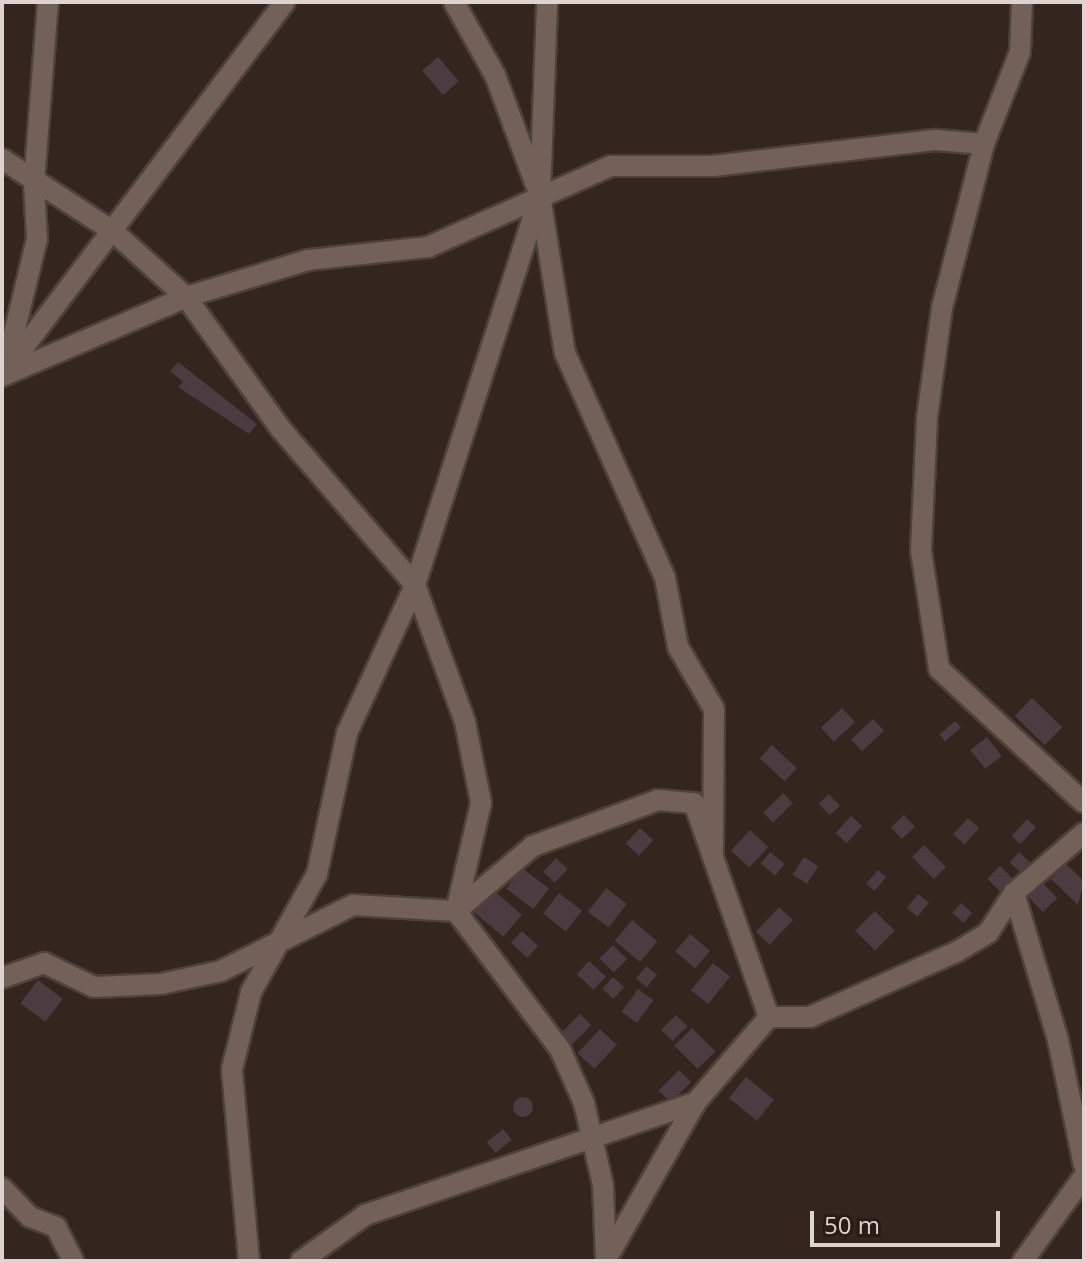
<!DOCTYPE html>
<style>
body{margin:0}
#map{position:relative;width:1086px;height:1263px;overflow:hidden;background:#35251f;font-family:"Open Sans",sans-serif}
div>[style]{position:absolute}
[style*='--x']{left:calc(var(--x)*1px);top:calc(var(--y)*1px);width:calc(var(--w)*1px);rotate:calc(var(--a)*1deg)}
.building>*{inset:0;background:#4c3b41;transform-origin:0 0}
.round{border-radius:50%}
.roads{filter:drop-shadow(2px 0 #4e413c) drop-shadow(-2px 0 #4e413c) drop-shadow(0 2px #4e413c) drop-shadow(0 -2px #4e413c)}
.street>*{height:20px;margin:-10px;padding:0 10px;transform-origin:10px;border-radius:10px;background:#726059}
span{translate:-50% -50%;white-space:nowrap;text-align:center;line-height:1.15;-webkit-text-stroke:6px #2b1c16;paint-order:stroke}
.frame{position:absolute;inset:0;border:4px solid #ded3cf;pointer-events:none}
.scale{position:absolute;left:810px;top:1211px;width:190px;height:36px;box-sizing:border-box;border:4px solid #ded3cf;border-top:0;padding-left:10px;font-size:24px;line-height:28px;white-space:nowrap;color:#ded3cf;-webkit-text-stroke:6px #2b1c16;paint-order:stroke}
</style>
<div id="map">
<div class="building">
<i style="left:438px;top:57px;width:32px;height:21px;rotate:49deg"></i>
<i style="clip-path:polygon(178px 362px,257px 424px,249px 434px,178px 387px,183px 382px,170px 371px)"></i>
<i style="left:1032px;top:698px;width:42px;height:25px;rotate:44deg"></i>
<i style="left:842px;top:708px;width:19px;height:29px;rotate:47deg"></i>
<i style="left:873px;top:719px;width:16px;height:30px;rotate:47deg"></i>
<i style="left:955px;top:721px;width:9px;height:21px;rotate:49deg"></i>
<i style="left:987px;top:737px;width:24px;height:21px;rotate:52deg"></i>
<i style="left:772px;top:745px;width:34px;height:18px;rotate:43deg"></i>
<i style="left:783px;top:793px;width:14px;height:28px;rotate:45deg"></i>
<i style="left:829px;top:794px;width:16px;height:14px;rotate:47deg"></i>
<i style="left:904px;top:815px;width:16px;height:18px;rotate:47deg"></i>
<i style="left:851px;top:816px;width:15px;height:23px;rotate:42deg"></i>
<i style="left:968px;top:818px;width:15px;height:22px;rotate:42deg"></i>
<i style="left:1027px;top:819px;width:12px;height:23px;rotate:42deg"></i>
<i style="left:640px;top:828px;width:18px;height:21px;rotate:43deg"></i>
<i style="left:750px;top:830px;width:25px;height:28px;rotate:43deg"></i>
<i style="left:924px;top:845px;width:31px;height:17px;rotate:45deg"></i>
<i style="left:770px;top:852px;width:19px;height:15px;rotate:39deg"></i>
<i style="left:1019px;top:852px;width:21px;height:14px;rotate:43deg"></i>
<i style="left:804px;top:857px;width:17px;height:21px;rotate:33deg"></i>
<i style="left:556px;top:858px;width:16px;height:19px;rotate:43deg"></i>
<i style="clip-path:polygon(1066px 864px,1084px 881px,1078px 905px,1051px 879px)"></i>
<i style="left:1000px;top:866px;width:23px;height:18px;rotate:45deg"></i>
<i style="left:522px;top:868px;width:34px;height:26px;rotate:37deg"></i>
<i style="left:878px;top:870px;width:11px;height:18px;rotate:41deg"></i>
<i style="left:1043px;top:883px;width:21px;height:20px;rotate:47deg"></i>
<i style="left:489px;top:887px;width:43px;height:29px;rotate:40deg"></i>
<i style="left:606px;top:888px;width:26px;height:30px;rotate:37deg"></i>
<i style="left:559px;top:893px;width:29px;height:26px;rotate:38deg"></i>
<i style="left:918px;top:894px;width:14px;height:18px;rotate:39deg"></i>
<i style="left:961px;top:903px;width:15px;height:13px;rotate:42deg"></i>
<i style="left:779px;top:907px;width:19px;height:34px;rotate:43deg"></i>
<i style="left:875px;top:911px;width:28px;height:28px;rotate:45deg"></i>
<i style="left:632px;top:920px;width:33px;height:27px;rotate:40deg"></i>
<i style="left:522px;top:931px;width:22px;height:16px;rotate:43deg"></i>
<i style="left:690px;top:934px;width:26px;height:23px;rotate:40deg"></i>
<i style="left:613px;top:945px;width:20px;height:19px;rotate:45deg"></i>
<i style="left:589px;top:961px;width:23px;height:18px;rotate:43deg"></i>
<i style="left:713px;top:963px;width:22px;height:35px;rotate:39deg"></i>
<i style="left:646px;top:966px;width:14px;height:16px;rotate:39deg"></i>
<i style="left:613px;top:977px;width:15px;height:16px;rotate:42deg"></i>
<i style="left:38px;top:980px;width:31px;height:29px;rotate:37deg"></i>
<i style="left:638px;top:989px;width:19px;height:28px;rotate:36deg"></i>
<i style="left:580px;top:1014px;width:16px;height:28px;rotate:45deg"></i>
<i style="left:676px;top:1015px;width:16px;height:21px;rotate:45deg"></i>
<i style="left:692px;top:1028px;width:33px;height:25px;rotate:45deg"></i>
<i style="left:600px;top:1029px;width:23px;height:33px;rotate:43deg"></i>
<i style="left:679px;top:1070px;width:17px;height:29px;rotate:45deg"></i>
<i style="left:746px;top:1077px;width:36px;height:27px;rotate:39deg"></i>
<i class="round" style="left:513px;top:1097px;width:20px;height:20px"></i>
<i style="left:503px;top:1129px;width:14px;height:21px;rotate:51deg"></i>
</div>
<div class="roads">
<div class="street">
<i style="--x:454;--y:2;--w:84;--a:60.7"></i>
<i style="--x:495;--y:75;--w:129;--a:69.6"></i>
<i style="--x:540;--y:196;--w:159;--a:81"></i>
<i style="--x:565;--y:353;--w:246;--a:66"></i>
<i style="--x:665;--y:578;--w:70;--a:79.3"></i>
<i style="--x:678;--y:647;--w:72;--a:59.9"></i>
<i style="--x:714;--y:709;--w:144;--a:90.4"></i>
<i style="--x:1022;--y:2;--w:50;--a:92.3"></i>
<i style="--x:1020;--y:52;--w:99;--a:111.4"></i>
<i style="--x:984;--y:144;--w:169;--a:104.4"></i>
<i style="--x:942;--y:308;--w:111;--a:97.8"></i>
<i style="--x:927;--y:418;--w:133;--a:92.6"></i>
<i style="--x:921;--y:551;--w:119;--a:81.3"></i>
<i style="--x:939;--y:669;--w:197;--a:42.7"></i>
<i style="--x:2;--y:159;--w:134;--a:33.1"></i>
<i style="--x:114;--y:232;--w:97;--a:42.1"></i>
<i style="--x:186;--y:297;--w:161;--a:54.3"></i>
<i style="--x:280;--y:428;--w:207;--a:49.3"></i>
<i style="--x:415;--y:585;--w:146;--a:69.9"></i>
<i style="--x:465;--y:722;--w:83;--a:78.8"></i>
<i style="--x:481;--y:803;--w:111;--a:103"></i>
<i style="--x:7;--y:362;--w:127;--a:-76.3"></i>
<i style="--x:37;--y:239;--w:56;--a:-93.1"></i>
<i style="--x:34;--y:183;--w:182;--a:-85.6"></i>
<i style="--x:5;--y:372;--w:464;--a:-52.9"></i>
<i style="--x:2;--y:376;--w:200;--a:-23.2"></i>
<i style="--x:186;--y:297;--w:127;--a:-16.9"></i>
<i style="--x:308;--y:260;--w:121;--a:-6.2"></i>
<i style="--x:428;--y:247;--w:200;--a:-23.9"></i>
<i style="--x:611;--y:166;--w:102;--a:0"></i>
<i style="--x:713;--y:166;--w:225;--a:-6.7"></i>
<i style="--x:936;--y:140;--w:48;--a:4.8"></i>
<i style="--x:1014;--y:893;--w:153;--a:73.3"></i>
<i style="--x:1058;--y:1040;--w:128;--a:78.3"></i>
<i style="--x:456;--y:911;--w:101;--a:-40.2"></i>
<i style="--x:533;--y:846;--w:133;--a:-20.2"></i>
<i style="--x:658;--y:800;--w:36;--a:5"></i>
<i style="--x:694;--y:803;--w:227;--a:70.7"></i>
<i style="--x:2;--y:978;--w:45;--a:-19.7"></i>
<i style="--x:44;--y:963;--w:55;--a:25.6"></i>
<i style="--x:94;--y:987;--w:67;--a:-2.6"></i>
<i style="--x:161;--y:984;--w:61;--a:-12.2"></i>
<i style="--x:221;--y:971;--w:148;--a:-26.6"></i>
<i style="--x:353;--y:905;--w:103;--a:3.3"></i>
<i style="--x:456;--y:911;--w:173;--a:53"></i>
<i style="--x:560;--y:1049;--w:59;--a:66"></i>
<i style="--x:584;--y:1103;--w:84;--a:77"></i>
<i style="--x:603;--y:1185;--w:76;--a:87.7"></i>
<i style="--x:2;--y:1188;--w:40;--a:46"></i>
<i style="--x:30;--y:1217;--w:28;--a:21"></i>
<i style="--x:56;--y:1227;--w:38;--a:63"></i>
<i style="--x:611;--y:1251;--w:172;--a:-60.3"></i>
<i style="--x:249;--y:1261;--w:193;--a:-95.1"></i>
<i style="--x:232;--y:1069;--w:79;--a:-76.1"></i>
<i style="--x:251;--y:992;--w:135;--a:-60.8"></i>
<i style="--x:317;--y:874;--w:144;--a:-78"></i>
<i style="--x:347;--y:733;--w:163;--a:-65.3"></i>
<i style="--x:415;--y:585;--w:409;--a:-72.2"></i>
<i style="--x:540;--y:196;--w:194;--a:-87.9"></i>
<i style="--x:301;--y:1261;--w:79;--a:-35.7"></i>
<i style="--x:365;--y:1215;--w:350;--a:-18.8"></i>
<i style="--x:696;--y:1102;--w:112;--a:-49.3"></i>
<i style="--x:769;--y:1017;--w:41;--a:0"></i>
<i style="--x:810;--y:1017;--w:162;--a:-24"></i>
<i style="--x:958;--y:951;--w:35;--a:-31"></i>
<i style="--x:988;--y:933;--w:48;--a:-57"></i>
<i style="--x:1014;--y:893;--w:92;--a:-40.6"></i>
<i style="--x:1023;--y:1261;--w:105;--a:-54.3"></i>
</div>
</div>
<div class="frame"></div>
<div class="scale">50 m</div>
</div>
